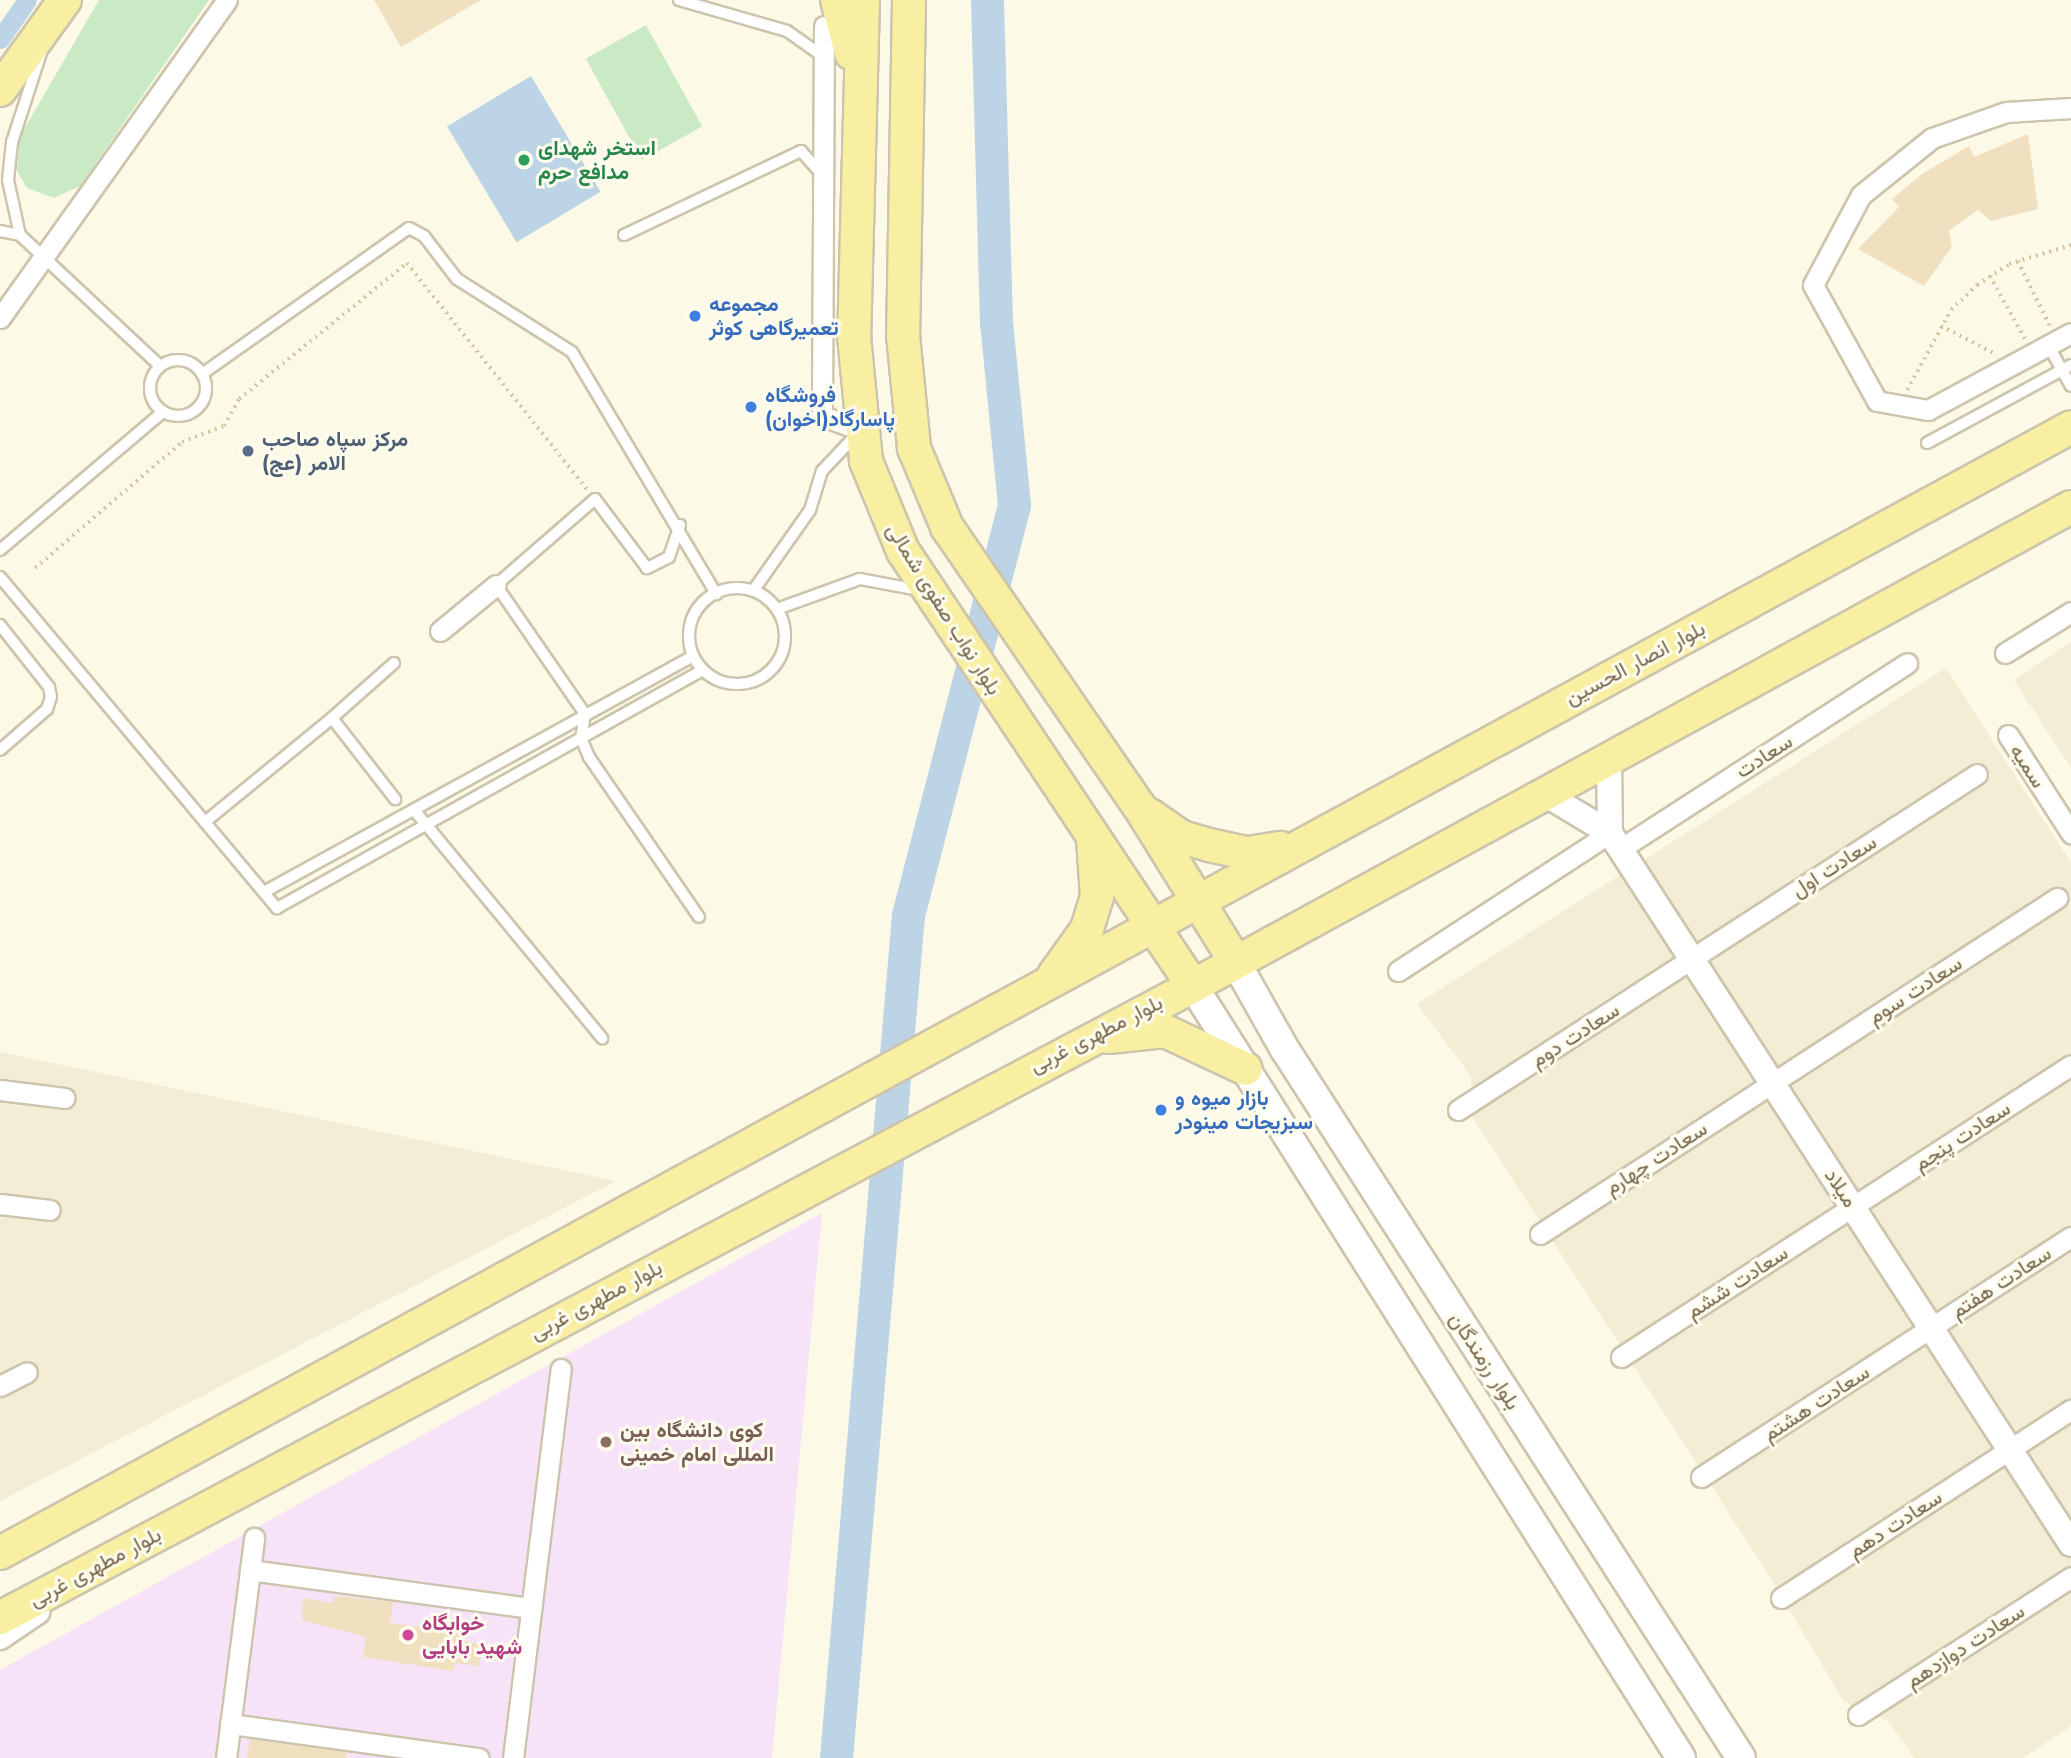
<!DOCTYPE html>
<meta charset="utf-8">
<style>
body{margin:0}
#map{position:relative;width:2071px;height:1758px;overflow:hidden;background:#fcf9e7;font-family:Jost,Vazirmatn,sans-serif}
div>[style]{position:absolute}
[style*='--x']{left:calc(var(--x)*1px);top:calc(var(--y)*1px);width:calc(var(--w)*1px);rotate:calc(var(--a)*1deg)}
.residential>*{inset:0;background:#f3edd5}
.education>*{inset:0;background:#f6e3f8}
.green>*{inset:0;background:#cae9c5;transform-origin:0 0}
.water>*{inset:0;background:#bcd4e5;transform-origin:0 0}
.canal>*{height:19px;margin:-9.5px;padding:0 9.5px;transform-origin:9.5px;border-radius:9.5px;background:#bcd4e5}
.river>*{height:33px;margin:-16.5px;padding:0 16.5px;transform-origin:16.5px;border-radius:16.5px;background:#bcd4e5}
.building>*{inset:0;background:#f0e0bf}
.path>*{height:3.5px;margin-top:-1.75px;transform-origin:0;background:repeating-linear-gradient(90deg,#d5c4a2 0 2px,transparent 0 7px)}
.roads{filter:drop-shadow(2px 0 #cdc4ad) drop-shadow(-2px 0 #cdc4ad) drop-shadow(0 2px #cdc4ad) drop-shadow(0 -2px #cdc4ad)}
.service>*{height:10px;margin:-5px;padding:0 5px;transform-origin:5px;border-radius:5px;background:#fff}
.service>.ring{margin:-5px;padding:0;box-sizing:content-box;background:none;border:10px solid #fff;border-radius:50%}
.minor>*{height:19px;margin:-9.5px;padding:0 9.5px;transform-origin:9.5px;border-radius:9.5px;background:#fff}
.tertiary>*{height:24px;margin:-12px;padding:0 12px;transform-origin:12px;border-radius:12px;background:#fff}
.secondary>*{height:28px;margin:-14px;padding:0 14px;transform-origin:14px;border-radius:14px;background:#fff}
.primary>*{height:32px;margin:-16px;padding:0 16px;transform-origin:16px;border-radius:16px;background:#f8efa2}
.dots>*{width:19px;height:19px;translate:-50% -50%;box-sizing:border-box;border:4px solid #fefced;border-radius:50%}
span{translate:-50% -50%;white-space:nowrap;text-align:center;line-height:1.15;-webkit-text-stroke:6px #fefced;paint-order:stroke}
.leisure-label{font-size:21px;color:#27864d;font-weight:700}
.left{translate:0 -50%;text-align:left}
.shop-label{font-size:21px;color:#366cbe;font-weight:700}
.service-label{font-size:21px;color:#4e5e75;font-weight:700}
.street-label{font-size:21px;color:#75654c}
.education-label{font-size:21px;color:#785e54;font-weight:700}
.hotel-label{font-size:21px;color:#b23c85;font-weight:700}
</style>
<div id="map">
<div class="residential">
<i style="clip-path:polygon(2071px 642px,2071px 768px,2014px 680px)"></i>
<i style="clip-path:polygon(1946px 668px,2071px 863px,2071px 1726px,2023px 1758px,1914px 1758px,1889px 1722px,1844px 1702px,1767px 1572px,1473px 1118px,1471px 1076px,1417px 1004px)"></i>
<i style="clip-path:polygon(0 1052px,616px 1181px,0 1501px)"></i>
</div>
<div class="education">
<i style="clip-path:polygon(822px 1213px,772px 1758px,0 1758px,0 1670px)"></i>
</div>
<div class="green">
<i style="clip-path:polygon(99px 0,209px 0,80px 186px,54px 198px,27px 188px,17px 171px,19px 138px)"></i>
<i style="left:646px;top:25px;width:116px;height:69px;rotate:61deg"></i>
</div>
<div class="water">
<i style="left:531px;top:76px;width:135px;height:98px;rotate:59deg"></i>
</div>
<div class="canal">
<i style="--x:0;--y:39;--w:47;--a:-55.3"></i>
</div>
<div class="river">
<i style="--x:836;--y:1758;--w:846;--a:-85.12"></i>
<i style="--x:908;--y:915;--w:423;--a:-75.5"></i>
<i style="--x:1014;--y:505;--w:183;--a:-95.6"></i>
<i style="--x:996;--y:323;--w:323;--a:-91.6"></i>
</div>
<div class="building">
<i style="clip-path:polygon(374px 0,481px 0,401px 47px)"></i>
<i style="clip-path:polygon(2028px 134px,2038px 209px,1991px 221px,1978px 210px,1966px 218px,1949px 231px,1952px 247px,1924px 286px,1858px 249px,1899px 207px,1892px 199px,1922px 174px,1969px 146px,1974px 157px)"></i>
<i style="clip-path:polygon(335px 1596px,393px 1602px,390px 1623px,462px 1633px,461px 1640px,482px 1645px,479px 1666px,455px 1663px,453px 1671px,363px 1657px,366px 1637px,302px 1620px,303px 1598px,333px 1603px)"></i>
<i style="clip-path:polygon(250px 1739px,346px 1752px,346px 1758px,247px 1758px)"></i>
</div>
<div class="path">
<i style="--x:2018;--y:261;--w:72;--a:63.8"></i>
<i style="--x:1990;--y:276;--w:72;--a:60.9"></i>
<i style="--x:1941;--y:326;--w:59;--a:27"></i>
<i style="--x:1907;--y:390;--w:91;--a:-61.2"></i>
<i style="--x:1951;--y:310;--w:36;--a:-44"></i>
<i style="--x:1977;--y:285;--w:38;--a:-33"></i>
<i style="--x:2009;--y:264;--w:65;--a:-17"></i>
<i style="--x:35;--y:568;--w:194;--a:-40.6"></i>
<i style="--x:182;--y:442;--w:45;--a:-20.9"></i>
<i style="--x:224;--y:426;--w:31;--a:-61"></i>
<i style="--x:239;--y:399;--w:216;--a:-39"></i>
<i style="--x:407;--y:263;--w:289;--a:51.5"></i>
</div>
<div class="roads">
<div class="service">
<i style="--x:679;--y:0;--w:112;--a:16"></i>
<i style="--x:787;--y:31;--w:45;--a:35.1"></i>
<i style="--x:41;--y:53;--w:94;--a:108"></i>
<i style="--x:12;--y:142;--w:38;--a:96"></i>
<i style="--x:8;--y:180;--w:56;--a:77.7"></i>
<i style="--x:20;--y:235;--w:192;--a:43.1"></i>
<i style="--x:0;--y:231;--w:20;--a:11"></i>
<i style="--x:624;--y:235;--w:196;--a:-25.4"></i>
<i style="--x:801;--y:151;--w:30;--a:48"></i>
<i class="ring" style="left:150px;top:360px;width:46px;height:46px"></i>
<i style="--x:2071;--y:365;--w:10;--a:151"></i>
<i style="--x:2062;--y:370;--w:18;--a:61"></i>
<i style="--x:202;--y:374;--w:253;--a:-35.2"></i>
<i style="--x:409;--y:228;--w:17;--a:28"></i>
<i style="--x:424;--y:236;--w:54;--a:52.5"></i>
<i style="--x:457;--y:279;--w:136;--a:32.4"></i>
<i style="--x:572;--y:352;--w:282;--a:59.2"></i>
<i style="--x:1927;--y:443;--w:153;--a:-28.4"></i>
<i style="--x:2062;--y:370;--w:29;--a:-119"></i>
<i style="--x:680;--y:525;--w:34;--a:109"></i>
<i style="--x:669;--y:557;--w:25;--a:153"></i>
<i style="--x:647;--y:568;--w:86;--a:-127"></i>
<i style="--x:595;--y:499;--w:131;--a:139"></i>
<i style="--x:496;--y:585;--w:157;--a:55.4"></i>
<i style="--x:585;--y:714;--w:24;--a:99"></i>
<i style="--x:581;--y:738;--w:21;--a:67"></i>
<i style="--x:589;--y:757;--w:194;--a:55.5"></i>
<i style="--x:0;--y:550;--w:214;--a:-40.3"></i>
<i style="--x:0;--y:577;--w:432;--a:50.1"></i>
<i style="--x:277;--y:908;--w:488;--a:-29.2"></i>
<i class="ring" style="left:689px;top:588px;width:86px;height:86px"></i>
<i style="--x:753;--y:591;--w:99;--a:-54.9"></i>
<i style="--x:810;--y:510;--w:41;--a:-72.9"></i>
<i style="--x:822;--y:471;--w:50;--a:-46.6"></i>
<i style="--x:777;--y:609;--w:88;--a:-19.9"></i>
<i style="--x:860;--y:579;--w:60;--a:10.6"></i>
<i style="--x:0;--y:625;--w:79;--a:51.7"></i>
<i style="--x:49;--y:687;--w:10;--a:79"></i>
<i style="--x:51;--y:697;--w:13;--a:108"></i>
<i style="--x:47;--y:709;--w:62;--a:138.9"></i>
<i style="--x:394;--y:663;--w:83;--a:138.4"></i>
<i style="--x:332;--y:718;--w:103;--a:52.1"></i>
<i style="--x:414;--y:810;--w:296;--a:50.5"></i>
<i style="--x:205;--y:822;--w:164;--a:-39.3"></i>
<i style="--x:264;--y:892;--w:490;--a:-28.8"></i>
</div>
<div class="minor">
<i style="--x:824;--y:26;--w:390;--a:90.3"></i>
<i style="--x:822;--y:416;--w:41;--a:19.7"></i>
<i style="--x:2071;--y:108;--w:65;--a:176.5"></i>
<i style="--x:2006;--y:112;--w:78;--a:160.6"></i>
<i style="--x:1932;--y:138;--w:91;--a:141.2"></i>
<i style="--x:1861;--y:195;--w:102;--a:118.1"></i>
<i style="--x:1813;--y:285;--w:132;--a:61.1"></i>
<i style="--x:1877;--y:401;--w:52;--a:10"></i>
<i style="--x:1928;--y:410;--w:162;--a:-28.3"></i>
<i style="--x:0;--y:318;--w:391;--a:-54.5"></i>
<i style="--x:440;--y:631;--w:72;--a:-39.4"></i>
<i style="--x:2005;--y:653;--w:78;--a:-31.8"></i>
<i style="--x:2008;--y:735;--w:117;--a:57.3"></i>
<i style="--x:1620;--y:849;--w:342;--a:-32.9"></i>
<i style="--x:1398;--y:971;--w:253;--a:-33.1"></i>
<i style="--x:0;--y:1090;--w:65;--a:7"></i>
<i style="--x:1458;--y:1110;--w:618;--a:-32.92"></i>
<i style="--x:0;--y:1204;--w:50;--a:6.8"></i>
<i style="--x:1540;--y:1234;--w:617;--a:-33.02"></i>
<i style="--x:1621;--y:1357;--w:536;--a:-32.98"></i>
<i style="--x:0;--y:1386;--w:30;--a:-27"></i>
<i style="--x:1701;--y:1477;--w:441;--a:-33"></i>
<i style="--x:250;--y:1570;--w:284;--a:7.7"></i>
<i style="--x:1781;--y:1598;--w:346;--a:-33"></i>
<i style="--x:1858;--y:1715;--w:254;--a:-32.9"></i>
<i style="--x:230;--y:1724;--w:251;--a:7.8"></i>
<i style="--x:226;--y:1758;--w:222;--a:-82.7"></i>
<i style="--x:513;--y:1758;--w:392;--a:-83"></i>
</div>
<div class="tertiary">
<i style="--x:1609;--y:759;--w:74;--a:89.2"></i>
<i style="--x:1545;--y:794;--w:76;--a:31"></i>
<i style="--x:1610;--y:833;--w:847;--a:57.04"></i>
<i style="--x:0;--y:1637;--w:45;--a:-34"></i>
</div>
<div class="secondary">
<i style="--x:1235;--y:961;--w:100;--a:60.6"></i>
<i style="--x:1284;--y:1048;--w:844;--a:57.23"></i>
<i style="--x:1193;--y:986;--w:913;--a:57.7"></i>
</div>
<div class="primary">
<i style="--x:837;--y:0;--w:55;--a:75.2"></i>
<i style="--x:863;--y:0;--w:336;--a:91.5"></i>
<i style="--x:854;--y:336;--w:126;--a:84.5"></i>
<i style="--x:866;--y:461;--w:97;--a:67.7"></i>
<i style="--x:903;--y:551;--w:523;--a:56.31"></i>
<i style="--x:909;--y:0;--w:335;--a:91"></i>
<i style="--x:903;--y:335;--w:114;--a:84.4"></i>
<i style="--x:914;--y:448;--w:86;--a:67.3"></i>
<i style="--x:947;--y:527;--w:339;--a:55.5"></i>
<i style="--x:1139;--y:806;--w:182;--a:58.2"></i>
<i style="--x:0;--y:90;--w:111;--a:-54.2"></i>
<i style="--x:1150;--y:815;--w:38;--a:35"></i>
<i style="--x:1181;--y:837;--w:29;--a:16"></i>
<i style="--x:1209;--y:845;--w:40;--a:12"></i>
<i style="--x:1248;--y:853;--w:33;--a:-9"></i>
<i style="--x:1054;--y:975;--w:57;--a:-54.3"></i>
<i style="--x:1087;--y:929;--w:34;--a:-73"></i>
<i style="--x:1097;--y:897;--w:57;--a:-94"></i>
<i style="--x:1109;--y:1037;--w:56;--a:-6.1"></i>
<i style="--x:1165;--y:1031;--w:89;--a:25.1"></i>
<i style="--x:0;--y:1553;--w:2357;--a:-28.53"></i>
<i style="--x:0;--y:1618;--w:1350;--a:-27.91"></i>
<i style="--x:1193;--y:986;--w:1000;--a:-28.62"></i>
</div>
</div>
<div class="dots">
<i style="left:524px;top:160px;background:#2e9e5b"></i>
<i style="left:695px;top:316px;background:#3f7fe0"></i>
<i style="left:751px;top:407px;background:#3f7fe0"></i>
<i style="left:248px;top:451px;background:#5c6f8a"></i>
<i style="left:1161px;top:1110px;background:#3f7fe0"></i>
<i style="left:606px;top:1442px;background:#8d6e63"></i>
<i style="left:408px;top:1635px;background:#d1479c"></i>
</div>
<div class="leisure-label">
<span class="left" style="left:538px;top:160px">استخر شهدای<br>مدافع حرم</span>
</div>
<div class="shop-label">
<span class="left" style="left:709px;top:316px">مجموعه<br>تعمیرگاهی کوثر</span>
<span class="left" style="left:765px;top:407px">فروشگاه<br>پاسارگاد(اخوان)</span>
<span class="left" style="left:1175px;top:1110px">بازار میوه و<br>سبزیجات مینودر</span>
</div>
<div class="service-label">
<span class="left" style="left:262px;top:451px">مرکز سپاه صاحب<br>الامر (عج)</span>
</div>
<div class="street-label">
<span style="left:944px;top:609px;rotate:58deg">بلوار نواب صفوی شمالی</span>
<span style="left:1635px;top:663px;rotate:-28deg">بلوار انصار الحسین</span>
<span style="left:1764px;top:756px;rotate:-33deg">سعادت</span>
<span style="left:2028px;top:766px;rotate:57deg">سمیه</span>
<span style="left:1834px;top:866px;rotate:-33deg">سعادت اول</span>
<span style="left:1915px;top:990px;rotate:-33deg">سعادت سوم</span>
<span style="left:1096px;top:1034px;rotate:-27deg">بلوار مطهری غربی</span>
<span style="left:1575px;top:1035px;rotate:-33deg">سعادت دوم</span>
<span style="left:1962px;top:1136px;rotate:-33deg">سعادت پنجم</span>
<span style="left:1656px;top:1158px;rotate:-33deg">سعادت چهارم</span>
<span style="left:1841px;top:1188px;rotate:57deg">میلاد</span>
<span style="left:1737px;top:1282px;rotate:-33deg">سعادت ششم</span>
<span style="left:2001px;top:1282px;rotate:-33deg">سعادت هفتم</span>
<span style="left:596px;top:1300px;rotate:-28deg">بلوار مطهری غربی</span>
<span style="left:1485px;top:1361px;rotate:57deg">بلوار رزمندگان</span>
<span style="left:1816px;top:1403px;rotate:-33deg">سعادت هشتم</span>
<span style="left:1895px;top:1524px;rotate:-33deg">سعادت دهم</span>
<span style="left:95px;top:1567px;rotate:-28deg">بلوار مطهری غربی</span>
<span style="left:1965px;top:1646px;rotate:-33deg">سعادت دوازدهم</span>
</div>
<div class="education-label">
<span class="left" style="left:620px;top:1442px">کوی دانشگاه بین<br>المللی امام خمینی</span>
</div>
<div class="hotel-label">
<span class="left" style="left:422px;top:1635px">خوابگاه<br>شهید بابایی</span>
</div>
</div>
